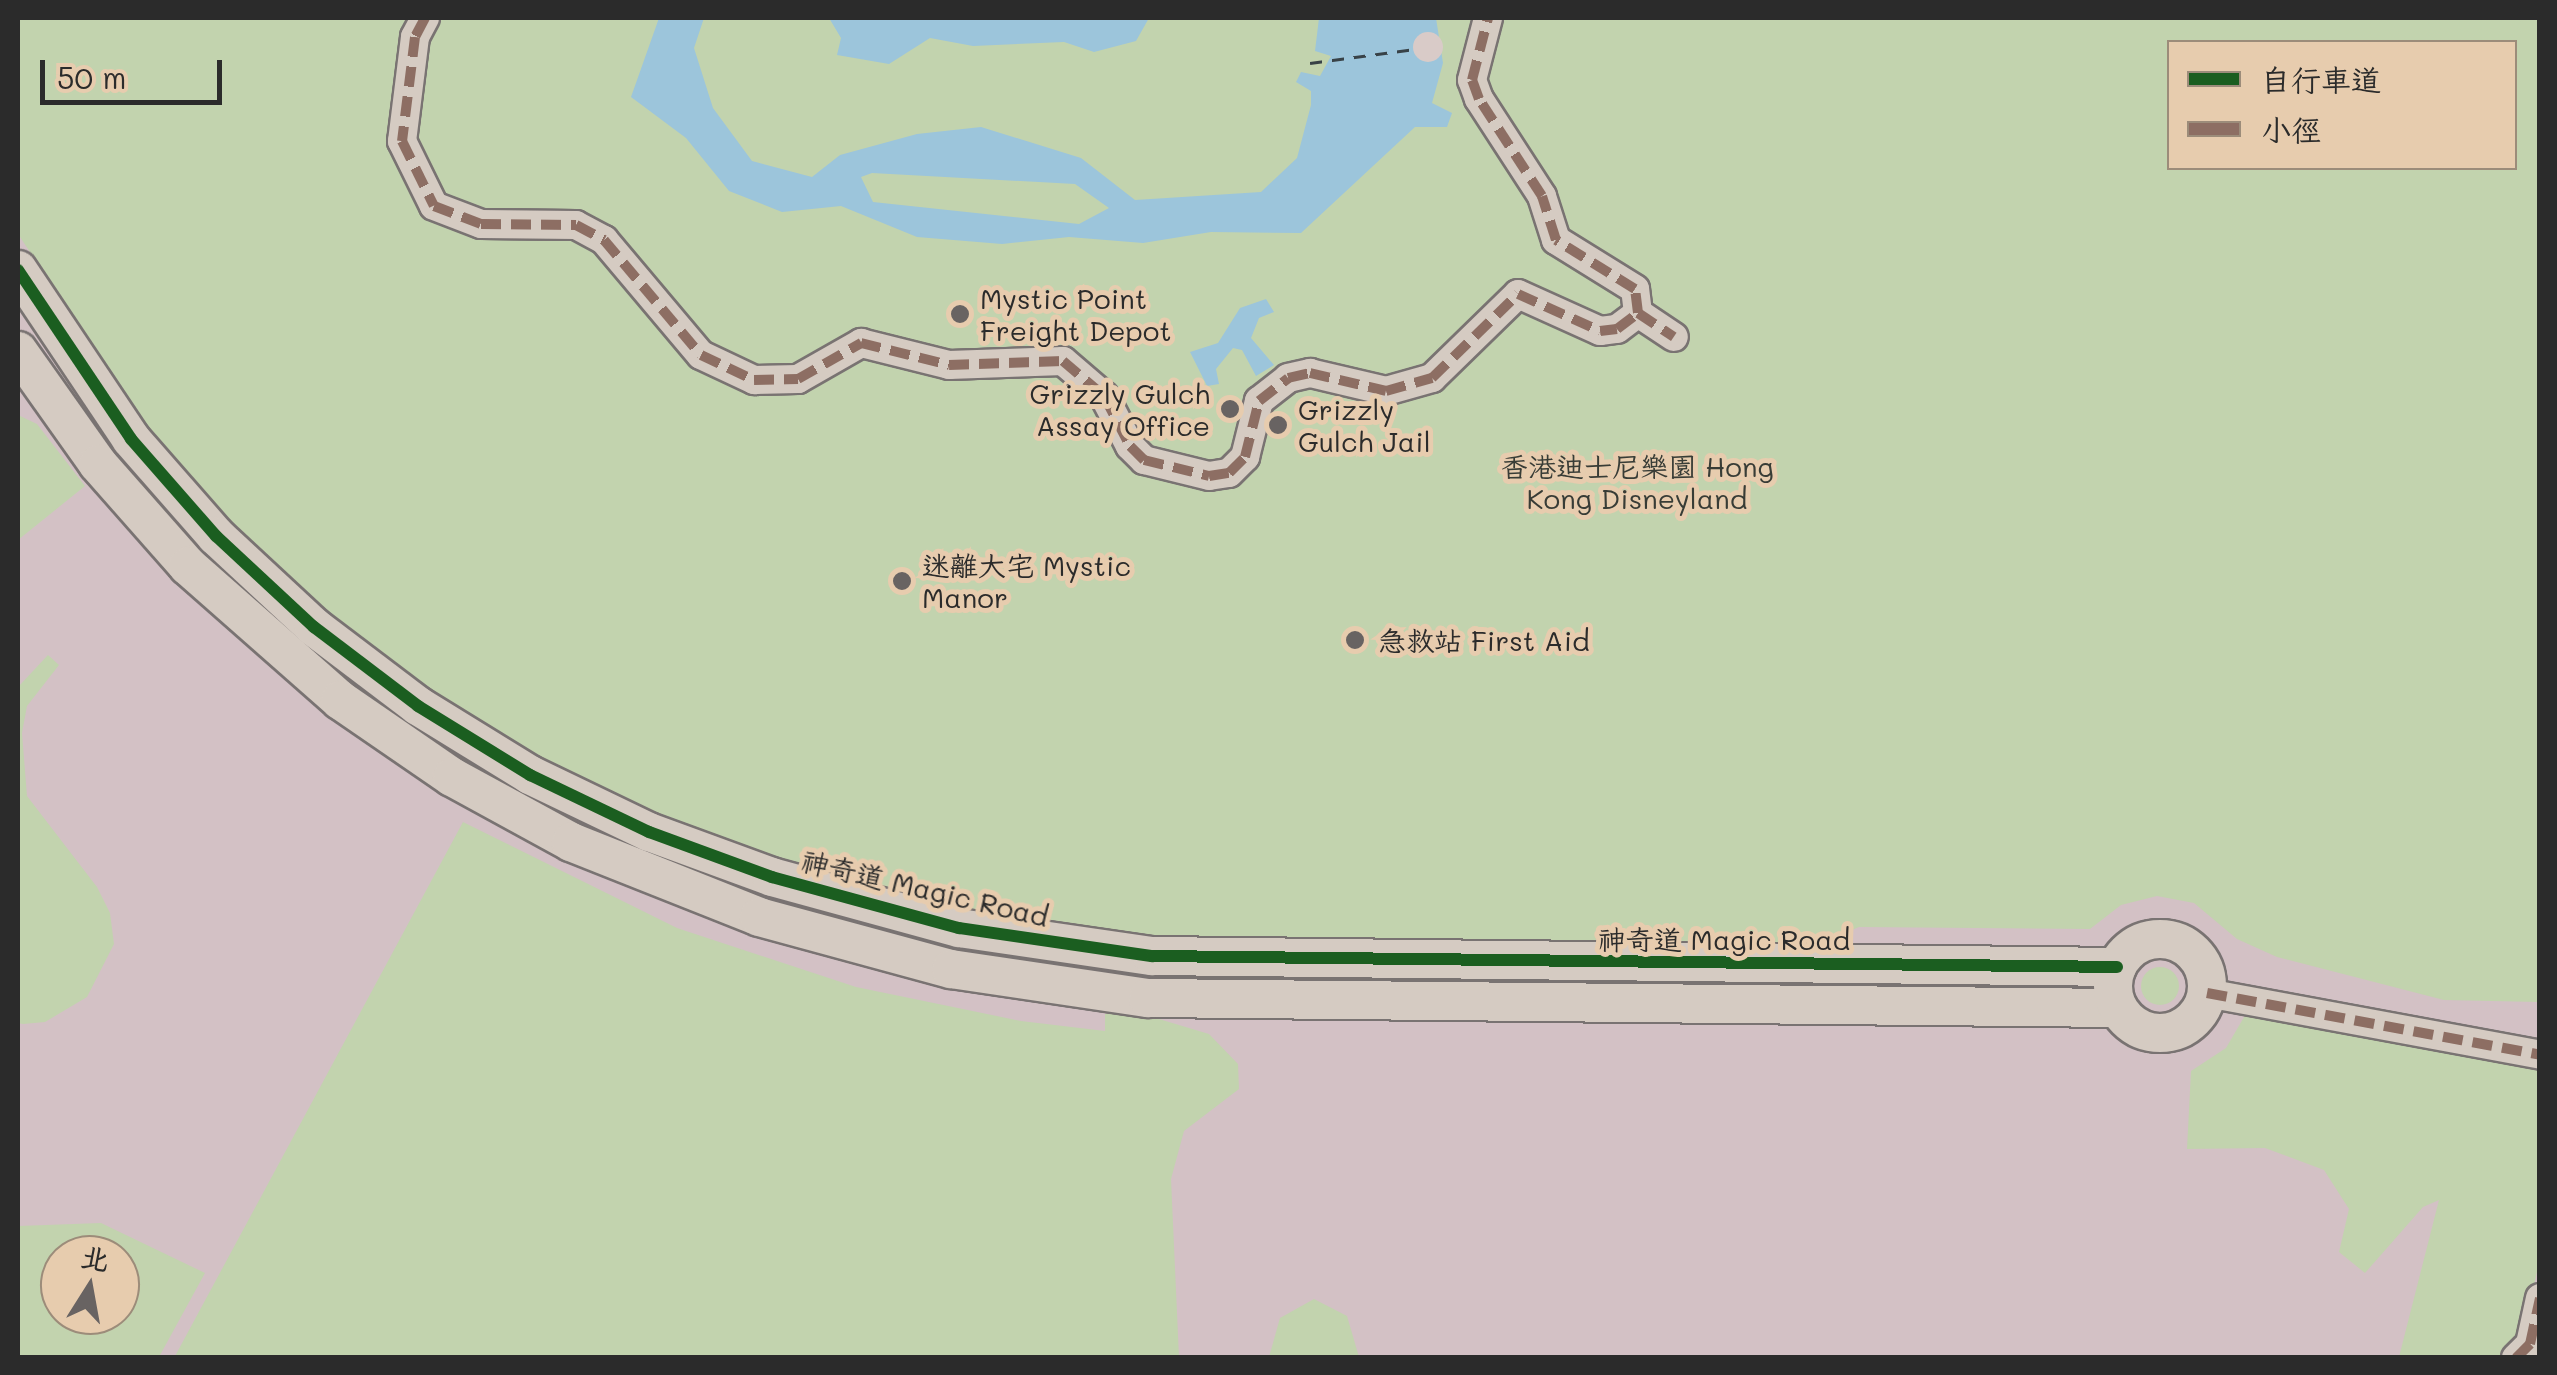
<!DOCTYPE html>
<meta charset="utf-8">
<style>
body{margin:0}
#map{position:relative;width:2557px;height:1375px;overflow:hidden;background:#d9cbc8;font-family:Mali,"LXGW WenKai TC",sans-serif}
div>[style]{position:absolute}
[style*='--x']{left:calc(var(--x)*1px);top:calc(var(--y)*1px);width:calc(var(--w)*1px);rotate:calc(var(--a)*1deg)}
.built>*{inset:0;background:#d3c1c5}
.green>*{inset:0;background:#c2d3ae}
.round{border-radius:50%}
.water>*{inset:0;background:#9cc5db}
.pier>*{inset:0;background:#d9cbc8}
.ferry>*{height:2.5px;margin-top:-1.25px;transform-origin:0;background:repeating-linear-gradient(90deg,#384247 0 12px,transparent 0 22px)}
.roads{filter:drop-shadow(2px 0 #797372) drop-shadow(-2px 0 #797372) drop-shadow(0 2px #797372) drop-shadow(0 -2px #797372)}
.street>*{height:28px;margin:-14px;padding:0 14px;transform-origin:14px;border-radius:14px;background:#d5cbc2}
.secondary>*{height:38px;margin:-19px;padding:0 19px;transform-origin:19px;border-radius:19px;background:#d5cbc2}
.secondary>.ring{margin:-19px;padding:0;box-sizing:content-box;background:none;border:38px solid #d5cbc2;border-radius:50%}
.quiet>*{height:10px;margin-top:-5px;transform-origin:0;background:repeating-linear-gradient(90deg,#8d6e63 0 20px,transparent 0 30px)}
.cycleway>*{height:12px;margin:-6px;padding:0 6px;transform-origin:6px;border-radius:6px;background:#1b5e20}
.dots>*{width:28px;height:28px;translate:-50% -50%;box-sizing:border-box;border:5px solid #e7ccae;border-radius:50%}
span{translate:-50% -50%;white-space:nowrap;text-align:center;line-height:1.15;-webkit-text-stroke:10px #e7ccae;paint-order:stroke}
.poi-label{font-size:28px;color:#2b2b2b}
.left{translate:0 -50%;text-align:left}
.right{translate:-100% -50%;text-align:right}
.park-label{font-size:28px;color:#383c36}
.street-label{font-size:28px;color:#2b2b2b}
.frame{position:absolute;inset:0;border:20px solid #2b2b2b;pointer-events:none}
.legend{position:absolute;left:2167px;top:40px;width:350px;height:130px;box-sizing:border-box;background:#e7ccae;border:2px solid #9c8c7a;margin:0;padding:12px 18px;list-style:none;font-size:30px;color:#2b2b2b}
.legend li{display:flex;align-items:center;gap:20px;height:50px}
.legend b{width:50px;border:2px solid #9c8c7a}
.north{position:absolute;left:40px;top:1235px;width:100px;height:100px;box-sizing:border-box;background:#e7ccae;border:2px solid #9c8c7a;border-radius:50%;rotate:11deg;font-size:28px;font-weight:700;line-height:40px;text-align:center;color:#2b2b2b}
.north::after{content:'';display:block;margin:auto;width:35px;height:45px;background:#686362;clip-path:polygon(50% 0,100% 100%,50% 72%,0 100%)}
.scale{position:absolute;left:40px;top:60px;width:182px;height:45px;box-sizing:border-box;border:5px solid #2b2b2b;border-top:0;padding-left:12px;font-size:30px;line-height:35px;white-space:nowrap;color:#2b2b2b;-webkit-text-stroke:8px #e7ccae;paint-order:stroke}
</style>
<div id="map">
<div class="built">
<i style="clip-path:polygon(evenodd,18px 18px,2539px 18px,2539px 1357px,18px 1357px,18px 18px,2170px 42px,2514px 42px,2514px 168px,2170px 168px,2170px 42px,18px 18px,60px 1255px,120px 1255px,120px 1315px,60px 1315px,60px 1255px)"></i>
</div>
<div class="green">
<i style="clip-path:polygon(evenodd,18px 18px,2539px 18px,2539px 1002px,2444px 1000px,2277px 957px,2237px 939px,2194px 903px,2157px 896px,2121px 905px,2090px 929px,1859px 927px,1811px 947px,1153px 938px,963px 910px,778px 861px,656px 816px,539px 759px,429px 691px,326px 612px,231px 524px,152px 435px,18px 234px,18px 18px,2170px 42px,2514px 42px,2514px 168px,2170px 168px,2170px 42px)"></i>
<i style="clip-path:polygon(18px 415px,37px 424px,85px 486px,18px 540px)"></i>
<i style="clip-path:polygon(48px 655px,59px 665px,27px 706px,22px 733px,27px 796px,97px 887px,110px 913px,114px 944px,87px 997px,45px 1022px,23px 1024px,18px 1023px,18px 687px)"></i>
<i style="clip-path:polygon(463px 822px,677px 928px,856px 987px,1021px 1021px,1105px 1031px,1105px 1014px,1139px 1013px,1209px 1034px,1238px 1064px,1239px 1089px,1184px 1131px,1171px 1179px,1179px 1357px,174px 1358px)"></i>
<i class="round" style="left:2141px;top:967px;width:38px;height:38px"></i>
<i style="clip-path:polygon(2273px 991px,2539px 1044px,2539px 1263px,2522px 1338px,2507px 1357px,2399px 1357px,2439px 1200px,2423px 1207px,2365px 1273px,2339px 1252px,2349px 1209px,2324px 1170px,2265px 1148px,2187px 1149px,2191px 1071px,2226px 1048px,2247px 1012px)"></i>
<i style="clip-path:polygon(evenodd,101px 1223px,205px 1273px,159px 1357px,18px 1357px,18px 1226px,101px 1223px,60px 1255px,120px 1255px,120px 1315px,60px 1315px,60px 1255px)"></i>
<i style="clip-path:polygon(1314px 1299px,1347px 1316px,1359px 1357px,1269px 1357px,1280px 1318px)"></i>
</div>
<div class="water">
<i style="clip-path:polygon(evenodd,659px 18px,704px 18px,694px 48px,713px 108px,752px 161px,812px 177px,840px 155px,917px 134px,981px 127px,1081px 158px,1135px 200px,1261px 192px,1297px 158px,1311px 105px,1311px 91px,1296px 82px,1301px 72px,1320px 76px,1331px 56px,1315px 51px,1319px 18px,1436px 18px,1443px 63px,1432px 103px,1452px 113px,1447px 127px,1415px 127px,1301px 233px,1211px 232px,1143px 243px,1069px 237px,1002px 244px,917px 237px,841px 206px,782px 212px,729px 191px,686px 138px,631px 97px,659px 18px,872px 173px,1075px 184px,1109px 208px,1079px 224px,873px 202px,861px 177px,872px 173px)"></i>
<i style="clip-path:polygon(829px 18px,1149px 18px,1136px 41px,1094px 52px,1064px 42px,973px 46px,930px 38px,889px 64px,837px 55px,841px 38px)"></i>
<i style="clip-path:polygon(1266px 299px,1274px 312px,1259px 318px,1251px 338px,1274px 365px,1256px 376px,1242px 350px,1233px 348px,1216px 369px,1219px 384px,1207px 386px,1190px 352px,1218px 343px,1240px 308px)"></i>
</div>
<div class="pier">
<i class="round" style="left:1413px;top:32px;width:30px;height:30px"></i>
</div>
<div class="ferry">
<i style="--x:1310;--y:63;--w:106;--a:-7.6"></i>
</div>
<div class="roads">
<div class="street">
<i style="--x:425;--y:18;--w:21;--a:118"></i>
<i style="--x:415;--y:37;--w:105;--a:97.1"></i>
<i style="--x:402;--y:141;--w:72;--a:63.8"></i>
<i style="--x:434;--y:206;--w:50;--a:21"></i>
<i style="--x:481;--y:224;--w:95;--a:0.6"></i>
<i style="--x:576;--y:225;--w:32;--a:28"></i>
<i style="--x:604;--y:240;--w:150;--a:49.9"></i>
<i style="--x:701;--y:355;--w:59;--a:25.3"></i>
<i style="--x:754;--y:380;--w:44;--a:-1.3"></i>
<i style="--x:798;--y:379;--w:73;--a:-29.7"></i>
<i style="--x:861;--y:343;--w:91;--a:14"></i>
<i style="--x:949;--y:365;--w:114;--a:-2"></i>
<i style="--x:1063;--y:361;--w:54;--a:40.5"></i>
<i style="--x:1104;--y:396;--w:56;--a:62.5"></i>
<i style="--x:1130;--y:446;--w:20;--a:45"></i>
<i style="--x:1144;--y:460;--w:67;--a:13.8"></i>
<i style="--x:1209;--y:476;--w:20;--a:-9"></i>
<i style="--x:1229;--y:473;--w:23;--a:-45"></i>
<i style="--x:1245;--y:457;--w:58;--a:-76"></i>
<i style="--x:1259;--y:401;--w:37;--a:-38"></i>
<i style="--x:1288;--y:378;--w:23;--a:-13"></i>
<i style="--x:1310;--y:373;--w:78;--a:13.3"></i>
<i style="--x:1386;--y:391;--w:48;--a:-15.8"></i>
<i style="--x:1432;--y:378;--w:120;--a:-44.3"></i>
<i style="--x:1518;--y:294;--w:90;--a:24.3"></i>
<i style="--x:1600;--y:331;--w:17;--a:-7"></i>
<i style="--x:1617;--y:329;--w:26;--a:-37"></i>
<i style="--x:1638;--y:313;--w:24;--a:-97"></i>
<i style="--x:1635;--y:289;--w:93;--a:-148.2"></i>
<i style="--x:1556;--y:240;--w:46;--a:-107.7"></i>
<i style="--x:1542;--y:196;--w:116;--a:-123"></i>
<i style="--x:1479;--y:99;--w:20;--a:-110"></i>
<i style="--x:1472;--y:80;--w:64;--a:-75.5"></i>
<i style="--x:1638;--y:313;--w:43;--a:33.7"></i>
<i style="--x:2207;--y:993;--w:339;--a:10.5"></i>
<i style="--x:2516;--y:1358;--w:20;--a:-45"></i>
<i style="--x:2530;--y:1344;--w:47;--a:-77.7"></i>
</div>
<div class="secondary">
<i style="--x:18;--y:270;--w:203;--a:56.2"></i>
<i style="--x:131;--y:439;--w:129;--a:48.8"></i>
<i style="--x:216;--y:536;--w:134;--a:42.9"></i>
<i style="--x:314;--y:627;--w:131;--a:37.2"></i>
<i style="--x:418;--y:706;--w:132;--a:31.6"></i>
<i style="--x:530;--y:775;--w:132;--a:25.6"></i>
<i style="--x:649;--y:832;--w:131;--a:20.1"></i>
<i style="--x:772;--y:877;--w:194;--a:15.3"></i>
<i style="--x:959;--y:928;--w:195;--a:8.3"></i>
<i style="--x:1152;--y:956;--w:965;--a:0.65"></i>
<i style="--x:18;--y:351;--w:138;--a:54.7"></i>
<i style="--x:98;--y:464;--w:136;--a:48.6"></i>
<i style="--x:188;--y:566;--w:203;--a:41.4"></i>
<i style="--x:340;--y:700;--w:136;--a:34.5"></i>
<i style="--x:452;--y:777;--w:136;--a:28.6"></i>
<i style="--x:571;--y:842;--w:202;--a:21.7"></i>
<i style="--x:759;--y:917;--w:199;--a:15.2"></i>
<i style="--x:951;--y:969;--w:199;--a:8.4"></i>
<i style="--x:1148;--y:998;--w:970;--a:0.59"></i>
<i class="ring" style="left:2113px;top:939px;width:56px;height:56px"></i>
</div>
</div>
<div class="quiet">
<i style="--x:425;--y:18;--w:21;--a:118"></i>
<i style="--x:415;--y:37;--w:105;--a:97.1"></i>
<i style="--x:402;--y:141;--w:72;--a:63.8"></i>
<i style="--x:434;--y:206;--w:50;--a:21"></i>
<i style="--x:481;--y:224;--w:95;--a:0.6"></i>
<i style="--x:576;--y:225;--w:32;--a:28"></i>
<i style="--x:604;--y:240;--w:150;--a:49.9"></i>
<i style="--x:701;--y:355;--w:59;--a:25.3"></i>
<i style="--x:754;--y:380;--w:44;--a:-1.3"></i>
<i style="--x:798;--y:379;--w:73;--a:-29.7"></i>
<i style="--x:861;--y:343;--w:91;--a:14"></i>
<i style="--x:949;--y:365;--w:114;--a:-2"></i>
<i style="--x:1063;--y:361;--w:54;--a:40.5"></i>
<i style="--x:1104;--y:396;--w:56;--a:62.5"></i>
<i style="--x:1130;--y:446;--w:20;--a:45"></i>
<i style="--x:1144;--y:460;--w:67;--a:13.8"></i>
<i style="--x:1209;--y:476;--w:20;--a:-9"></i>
<i style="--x:1229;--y:473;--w:23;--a:-45"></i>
<i style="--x:1245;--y:457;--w:58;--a:-76"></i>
<i style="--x:1259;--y:401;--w:37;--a:-38"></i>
<i style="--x:1288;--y:378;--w:23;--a:-13"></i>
<i style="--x:1310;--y:373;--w:78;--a:13.3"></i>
<i style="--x:1386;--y:391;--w:48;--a:-15.8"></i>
<i style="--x:1432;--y:378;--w:120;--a:-44.3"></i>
<i style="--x:1518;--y:294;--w:90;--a:24.3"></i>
<i style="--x:1600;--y:331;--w:17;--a:-7"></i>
<i style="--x:1617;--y:329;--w:26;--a:-37"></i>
<i style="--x:1638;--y:313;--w:24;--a:-97"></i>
<i style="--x:1635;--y:289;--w:93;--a:-148.2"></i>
<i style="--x:1556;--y:240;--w:46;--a:-107.7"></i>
<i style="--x:1542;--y:196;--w:116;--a:-123"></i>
<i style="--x:1479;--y:99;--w:20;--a:-110"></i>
<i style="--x:1472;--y:80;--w:64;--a:-75.5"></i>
<i style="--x:1638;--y:313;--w:43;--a:33.7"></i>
<i style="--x:2207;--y:993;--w:339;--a:10.5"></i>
<i style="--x:2516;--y:1358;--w:20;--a:-45"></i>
<i style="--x:2530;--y:1344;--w:47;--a:-77.7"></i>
</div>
<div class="cycleway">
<i style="--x:18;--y:270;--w:203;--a:56.2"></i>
<i style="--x:131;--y:439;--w:129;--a:48.8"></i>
<i style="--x:216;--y:536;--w:134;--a:42.9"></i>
<i style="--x:314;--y:627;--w:131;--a:37.2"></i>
<i style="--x:418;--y:706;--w:132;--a:31.6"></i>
<i style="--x:530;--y:775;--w:132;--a:25.6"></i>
<i style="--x:649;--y:832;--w:131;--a:20.1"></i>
<i style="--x:772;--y:877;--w:194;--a:15.3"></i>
<i style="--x:959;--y:928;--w:195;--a:8.3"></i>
<i style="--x:1152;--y:956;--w:965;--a:0.65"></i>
</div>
<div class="dots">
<i style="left:960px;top:314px;background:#686362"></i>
<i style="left:1230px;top:409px;background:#686362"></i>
<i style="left:1278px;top:425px;background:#686362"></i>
<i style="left:902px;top:581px;background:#686362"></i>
<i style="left:1355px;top:640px;background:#686362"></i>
</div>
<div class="poi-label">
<span class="left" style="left:980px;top:314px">Mystic Point<br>Freight Depot</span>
<span class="right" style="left:1210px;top:409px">Grizzly Gulch<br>Assay Office</span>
<span class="left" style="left:1298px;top:425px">Grizzly<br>Gulch Jail</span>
<span class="left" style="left:922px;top:581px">迷離大宅 Mystic<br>Manor</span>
<span class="left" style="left:1378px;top:640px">急救站 First Aid</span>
</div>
<div class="park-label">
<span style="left:1637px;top:482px">香港迪士尼樂園 Hong<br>Kong Disneyland</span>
</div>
<div class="street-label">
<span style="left:925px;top:888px;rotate:13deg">神奇道 Magic Road</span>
<span style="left:1724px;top:939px">神奇道 Magic Road</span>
</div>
<div class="frame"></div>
<ul class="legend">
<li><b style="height:12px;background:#1b5e20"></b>自行車道</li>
<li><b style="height:12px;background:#8d6e63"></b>小徑</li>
</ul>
<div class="north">北</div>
<div class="scale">50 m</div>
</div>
